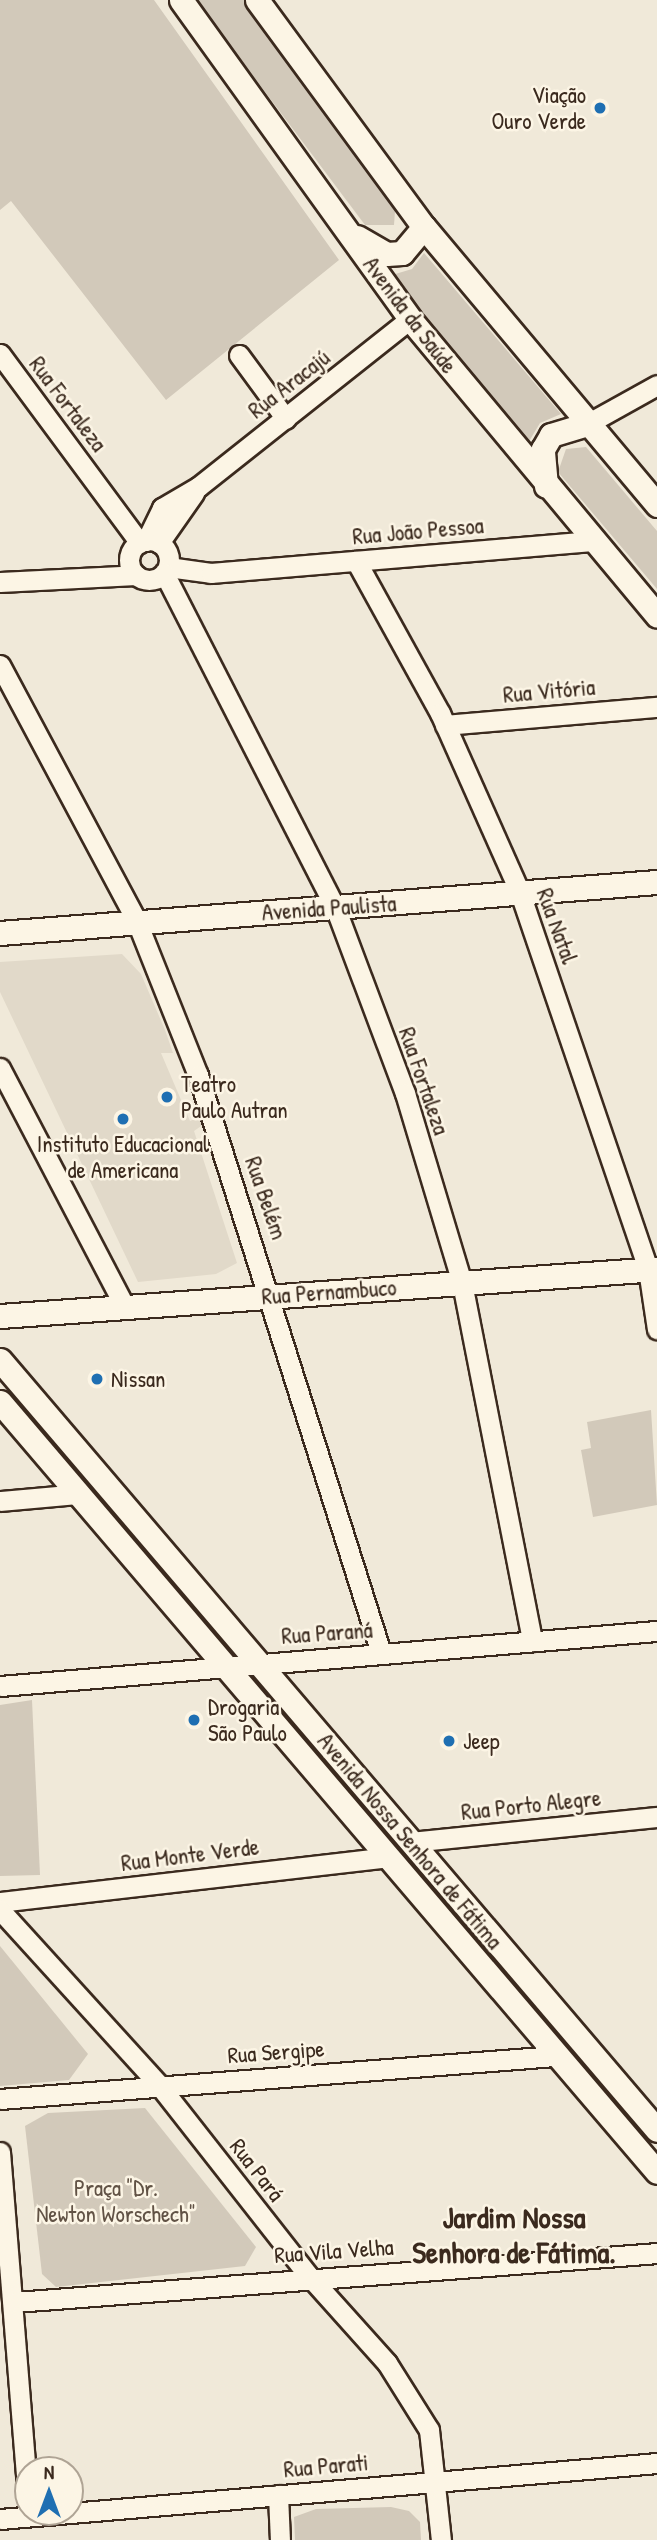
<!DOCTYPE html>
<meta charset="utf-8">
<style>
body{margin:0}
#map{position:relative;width:657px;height:2540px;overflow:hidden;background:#f0e9d9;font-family:"Patrick Hand",sans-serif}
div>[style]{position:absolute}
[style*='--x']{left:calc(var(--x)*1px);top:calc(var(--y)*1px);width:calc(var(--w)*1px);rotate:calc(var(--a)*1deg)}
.built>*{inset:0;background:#e1d9c9}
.green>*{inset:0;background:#d2c9ba}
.roads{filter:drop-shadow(2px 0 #3b2a1e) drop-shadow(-2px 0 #3b2a1e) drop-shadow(0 2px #3b2a1e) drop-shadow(0 -2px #3b2a1e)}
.minor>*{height:19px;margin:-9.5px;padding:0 9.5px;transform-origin:9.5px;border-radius:9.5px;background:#fcf5e5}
.minor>.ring{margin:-9.5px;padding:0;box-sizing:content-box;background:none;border:19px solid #fcf5e5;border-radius:50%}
.major>*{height:23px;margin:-11.5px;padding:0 11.5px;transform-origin:11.5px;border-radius:11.5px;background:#fcf5e5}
.dots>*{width:19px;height:19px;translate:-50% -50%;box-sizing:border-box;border:4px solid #fcf5e5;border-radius:50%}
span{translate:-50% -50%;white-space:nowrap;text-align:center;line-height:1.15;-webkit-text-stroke:5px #fcf5e5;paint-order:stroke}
.poi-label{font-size:23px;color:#3b2a1e}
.right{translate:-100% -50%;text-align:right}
.left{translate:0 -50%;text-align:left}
.street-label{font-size:23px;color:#3b2a1e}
.park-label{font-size:23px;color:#615245}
.district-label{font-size:30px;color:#3b2a1e;font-weight:700}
.north{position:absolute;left:14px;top:2456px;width:70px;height:70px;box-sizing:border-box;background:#fcf5e5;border:2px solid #afa495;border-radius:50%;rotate:0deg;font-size:19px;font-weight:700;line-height:28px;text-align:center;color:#3b2a1e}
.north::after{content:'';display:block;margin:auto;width:24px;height:32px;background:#1f6fb2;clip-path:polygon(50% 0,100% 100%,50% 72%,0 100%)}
</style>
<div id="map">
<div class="built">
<i style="clip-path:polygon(122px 954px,141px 974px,165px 1030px,173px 1053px,161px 1053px,190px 1121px,200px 1117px,204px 1124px,194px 1131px,237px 1263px,216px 1274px,138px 1282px,0 992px,0 962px)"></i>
</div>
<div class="green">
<i style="clip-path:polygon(0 0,154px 0,339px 260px,166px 400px,11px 201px,0 210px)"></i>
<i style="clip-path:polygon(196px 0,245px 0,395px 211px,394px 225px,365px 225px)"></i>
<i style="clip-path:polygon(424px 253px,561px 414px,540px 423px,528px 443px,392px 275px,412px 269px)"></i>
<i style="clip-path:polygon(586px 447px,657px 531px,657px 589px,558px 472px,566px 449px)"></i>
<i style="clip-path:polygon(651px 1410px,657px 1505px,593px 1517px,581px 1450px,591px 1448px,587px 1422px)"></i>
<i style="clip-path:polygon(32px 1700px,40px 1875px,0 1876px,0 1705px)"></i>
<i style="clip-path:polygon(0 1946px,88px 2054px,69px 2080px,0 2086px)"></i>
<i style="clip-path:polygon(145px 2108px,256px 2247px,245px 2266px,56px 2287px,42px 2274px,25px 2126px,48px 2113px)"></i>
<i style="clip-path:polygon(391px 2507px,409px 2511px,420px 2522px,421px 2540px,295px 2540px,294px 2517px,316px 2509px)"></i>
</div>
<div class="roads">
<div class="minor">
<i style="--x:0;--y:354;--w:235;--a:53.5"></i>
<i style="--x:239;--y:355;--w:79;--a:53.7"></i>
<i style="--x:587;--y:424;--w:80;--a:-29.1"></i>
<i class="ring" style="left:129px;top:540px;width:21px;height:21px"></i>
<i style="--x:146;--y:541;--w:37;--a:-64"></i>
<i style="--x:162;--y:508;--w:42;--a:-30.3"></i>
<i style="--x:198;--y:487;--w:270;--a:-38.4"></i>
<i style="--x:159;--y:543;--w:61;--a:-55"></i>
<i style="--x:356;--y:561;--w:174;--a:61.1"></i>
<i style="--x:440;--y:713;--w:197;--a:66"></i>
<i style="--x:520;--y:893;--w:397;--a:71.2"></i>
<i style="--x:648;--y:1269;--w:61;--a:81.5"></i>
<i style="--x:168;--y:567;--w:43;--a:7.9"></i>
<i style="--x:211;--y:573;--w:385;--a:-4.8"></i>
<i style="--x:164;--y:573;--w:375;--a:62.9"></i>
<i style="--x:335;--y:907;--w:199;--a:69.4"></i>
<i style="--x:405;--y:1093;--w:198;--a:73.3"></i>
<i style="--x:462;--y:1283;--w:365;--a:78.9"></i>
<i style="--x:0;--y:582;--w:136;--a:-2.9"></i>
<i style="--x:0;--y:665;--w:291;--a:61.9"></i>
<i style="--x:137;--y:922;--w:165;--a:68.3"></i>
<i style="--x:198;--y:1075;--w:606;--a:72.43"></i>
<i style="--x:445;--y:725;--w:213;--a:-4.9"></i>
<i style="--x:0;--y:1068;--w:270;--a:62.4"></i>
<i style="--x:0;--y:1501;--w:79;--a:-5.1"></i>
<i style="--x:0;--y:1686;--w:659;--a:-4.79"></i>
<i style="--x:410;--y:1842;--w:248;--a:-5.8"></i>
<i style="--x:0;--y:1902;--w:389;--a:-6.6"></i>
<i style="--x:0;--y:1910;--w:236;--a:47.7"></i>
<i style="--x:159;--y:2085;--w:243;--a:51.9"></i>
<i style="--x:309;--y:2276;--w:117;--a:48.1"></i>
<i style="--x:387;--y:2363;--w:79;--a:57.9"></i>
<i style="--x:429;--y:2430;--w:111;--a:83.8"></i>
<i style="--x:0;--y:2099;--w:557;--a:-4.43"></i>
<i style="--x:0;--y:2152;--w:346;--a:85.4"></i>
<i style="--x:15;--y:2302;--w:644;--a:-4.36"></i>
<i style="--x:278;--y:2495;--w:45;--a:87.5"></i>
<i style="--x:0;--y:2519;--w:659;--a:-4.87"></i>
</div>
<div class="major">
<i style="--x:181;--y:0;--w:393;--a:54.3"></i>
<i style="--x:410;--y:319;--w:386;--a:50.2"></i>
<i style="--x:257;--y:0;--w:282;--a:53.7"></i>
<i style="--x:424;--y:227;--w:363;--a:50"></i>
<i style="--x:357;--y:237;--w:34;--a:30"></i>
<i style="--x:387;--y:254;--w:15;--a:-4"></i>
<i style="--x:402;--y:253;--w:34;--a:-50"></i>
<i style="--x:546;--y:486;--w:37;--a:-95"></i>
<i style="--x:543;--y:449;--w:16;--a:-60"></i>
<i style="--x:551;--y:435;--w:38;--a:-17"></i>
<i style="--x:0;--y:933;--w:659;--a:-4.44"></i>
<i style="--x:0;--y:1316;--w:659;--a:-4.09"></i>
<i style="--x:0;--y:1360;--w:1012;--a:49.53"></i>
<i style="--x:0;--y:1402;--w:1012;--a:49.53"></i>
</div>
</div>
<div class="dots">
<i style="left:600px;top:108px;background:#1f6fb2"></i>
<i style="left:167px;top:1097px;background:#1f6fb2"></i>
<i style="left:123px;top:1119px;background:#1f6fb2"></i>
<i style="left:97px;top:1379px;background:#1f6fb2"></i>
<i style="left:194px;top:1720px;background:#1f6fb2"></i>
<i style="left:449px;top:1741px;background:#1f6fb2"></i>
</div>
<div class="poi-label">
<span class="right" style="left:586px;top:108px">Viação<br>Ouro Verde</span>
<span class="left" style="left:181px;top:1097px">Teatro<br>Paulo Autran</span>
<span style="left:123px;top:1157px">Instituto Educacional<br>de Americana</span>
<span class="left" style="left:111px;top:1379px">Nissan</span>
<span class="left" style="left:208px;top:1720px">Drogaria<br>São Paulo</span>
<span class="left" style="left:463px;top:1741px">Jeep</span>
</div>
<div class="street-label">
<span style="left:410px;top:315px;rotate:53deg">Avenida da Saúde</span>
<span style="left:289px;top:384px;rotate:-38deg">Rua Aracajú</span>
<span style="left:68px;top:404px;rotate:53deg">Rua Fortaleza</span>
<span style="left:418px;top:531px;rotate:-5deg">Rua João Pessoa</span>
<span style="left:549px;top:691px;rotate:-5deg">Rua Vitória</span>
<span style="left:329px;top:908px;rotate:-4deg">Avenida Paulista</span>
<span style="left:557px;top:926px;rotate:70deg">Rua Natal</span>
<span style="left:424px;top:1081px;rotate:71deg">Rua Fortaleza</span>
<span style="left:266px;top:1198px;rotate:71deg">Rua Belém</span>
<span style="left:329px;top:1292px;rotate:-4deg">Rua Pernambuco</span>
<span style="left:327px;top:1633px;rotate:-4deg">Rua Paraná</span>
<span style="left:531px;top:1805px;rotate:-6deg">Rua Porto Alegre</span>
<span style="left:410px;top:1841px;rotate:50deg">Avenida Nossa Senhora de Fátima</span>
<span style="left:190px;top:1855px;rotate:-7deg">Rua Monte Verde</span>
<span style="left:276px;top:2052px;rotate:-4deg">Rua Sergipe</span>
<span style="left:257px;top:2170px;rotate:52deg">Rua Pará</span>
<span style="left:334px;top:2251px;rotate:-4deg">Rua Vila Velha</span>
<span style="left:326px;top:2466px;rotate:-5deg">Rua Parati</span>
</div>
<div class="park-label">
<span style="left:116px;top:2201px">Praça "Dr.<br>Newton Worschech"</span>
</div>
<div class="district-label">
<span style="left:514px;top:2234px">Jardim Nossa<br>Senhora de Fátima.</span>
</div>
<div class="north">N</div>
</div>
